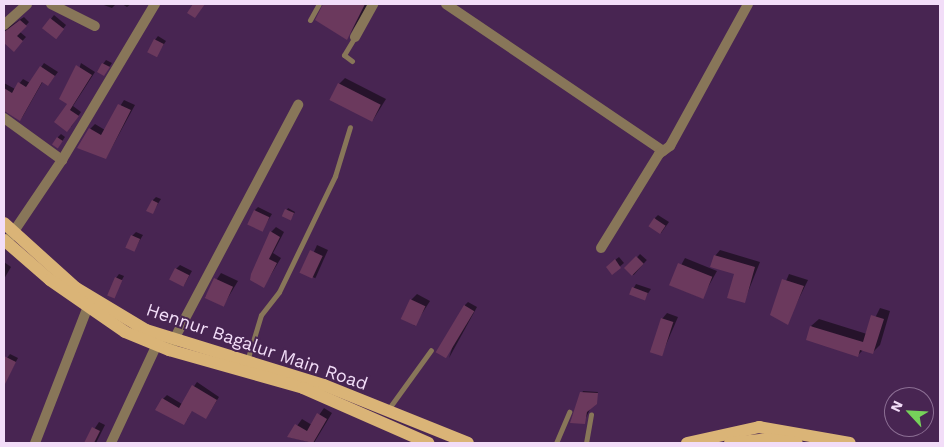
<!DOCTYPE html>
<style>
body{margin:0}
#map{position:relative;width:944px;height:447px;overflow:hidden;background:#482552;font-family:"Work Sans",sans-serif}
div>[style]{position:absolute}
[style*='--x']{left:calc(var(--x)*1px);top:calc(var(--y)*1px);width:calc(var(--w)*1px);rotate:calc(var(--a)*1deg)}
.shadow>*{inset:0;background:#0007;transform-origin:0 0}
.building>*{inset:0;background:#6b395d;transform-origin:0 0}
.service>*{height:5px;margin:-2.5px;padding:0 2.5px;transform-origin:2.5px;border-radius:2.5px;background:#887659}
.minor>*{height:10px;margin:-5px;padding:0 5px;transform-origin:5px;border-radius:5px;background:#887659}
.primary>*{height:12px;margin:-6px;padding:0 6px;transform-origin:6px;border-radius:6px;background:#dab477}
span{translate:-50% -50%;white-space:nowrap;text-align:center;line-height:1.15;-webkit-text-stroke:4px #482552;paint-order:stroke}
.street-label{font-size:18px;color:#f2ddf8}
.frame{position:absolute;inset:0;border:5px solid #f2ddf8;pointer-events:none}
.north{position:absolute;left:884px;top:387px;width:50px;height:50px;box-sizing:border-box;background:#482552;border:1px solid #8c6f94;border-radius:50%;rotate:295deg;font-size:14px;font-weight:700;line-height:20px;text-align:center;color:#f2ddf8}
.north::after{content:'';display:block;margin:auto;width:18px;height:22px;background:#76d25a;clip-path:polygon(50% 0,100% 100%,50% 72%,0 100%)}
</style>
<div id="map">
<div class="shadow">
<i style="clip-path:polygon(101px 4px,116px 4px,112px 8px)"></i>
<i style="clip-path:polygon(122px 4px,131px 4px,127px 7px)"></i>
<i style="clip-path:polygon(325px 4px,370px 4px,347px 38px,316px 20px)"></i>
<i style="clip-path:polygon(54px 15px,66px 25px,59px 34px,44px 28px)"></i>
<i style="clip-path:polygon(24px 17px,29px 22px,20px 32px,26px 37px,14px 50px,4px 41px,4px 30px)"></i>
<i style="clip-path:polygon(158px 36px,166px 41px,156px 56px,155px 40px)"></i>
<i style="clip-path:polygon(106px 60px,112px 63px,104px 75px,103px 64px)"></i>
<i style="clip-path:polygon(44px 63px,58px 72px,48px 85px,43px 81px,23px 116px,20px 120px,4px 111px,4px 83px,15px 89px,23px 79px,30px 83px)"></i>
<i style="clip-path:polygon(81px 63px,95px 72px,73px 106px,81px 112px,71px 127px,68px 103px)"></i>
<i style="clip-path:polygon(345px 78px,386px 99px,373px 120px,339px 84px)"></i>
<i style="clip-path:polygon(124px 100px,135px 105px,106px 158px,90px 129px,95px 124px,105px 130px)"></i>
<i style="clip-path:polygon(61px 134px,65px 137px,61px 143px,57px 138px)"></i>
<i style="clip-path:polygon(156px 197px,161px 199px,152px 213px,153px 200px)"></i>
<i style="clip-path:polygon(258px 207px,272px 214px,262px 230px,255px 210px)"></i>
<i style="clip-path:polygon(288px 208px,295px 212px,292px 217px,284px 215px)"></i>
<i style="clip-path:polygon(658px 215px,669px 222px,661px 233px,655px 218px)"></i>
<i style="clip-path:polygon(276px 227px,284px 232px,273px 253px,281px 258px,264px 286px,271px 232px)"></i>
<i style="clip-path:polygon(136px 232px,143px 235px,134px 250px,132px 236px)"></i>
<i style="left:317px;top:245px;width:12px;height:31px;rotate:24deg"></i>
<i style="clip-path:polygon(720px 250px,760px 262px,744px 302px,735px 273px,715px 256px)"></i>
<i style="left:640px;top:254px;width:9px;height:20px;rotate:41deg"></i>
<i style="clip-path:polygon(619px 257px,624px 263px,612px 273px,611px 263px)"></i>
<i style="clip-path:polygon(685px 258px,717px 271px,702px 298px,670px 285px)"></i>
<i style="clip-path:polygon(4px 262px,11px 267px,4px 279px)"></i>
<i style="clip-path:polygon(180px 265px,192px 271px,184px 285px,176px 269px)"></i>
<i style="clip-path:polygon(221px 273px,238px 281px,223px 306px,205px 297px)"></i>
<i style="clip-path:polygon(119px 274px,124px 276px,113px 297px,116px 278px)"></i>
<i style="clip-path:polygon(789px 274px,808px 280px,787px 323px,772px 314px)"></i>
<i style="clip-path:polygon(636px 284px,651px 289px,645px 298px,631px 293px)"></i>
<i style="clip-path:polygon(417px 294px,430px 301px,414px 326px,411px 300px)"></i>
<i style="clip-path:polygon(468px 302px,477px 307px,449px 358px,465px 305px)"></i>
<i style="clip-path:polygon(880px 308px,890px 311px,880px 345px,872px 353px,863px 350px,858px 355px,811px 326px,819px 319px,867px 334px)"></i>
<i style="clip-path:polygon(667px 313px,678px 317px,662px 354px,662px 319px)"></i>
<i style="clip-path:polygon(10px 354px,18px 358px,8px 376px,4px 362px)"></i>
<i style="clip-path:polygon(197px 382px,219px 397px,206px 418px,192px 410px,187px 420px,163px 399px,167px 395px,182px 404px)"></i>
<i style="clip-path:polygon(583px 391px,598px 392px,584px 422px,582px 393px)"></i>
<i style="clip-path:polygon(324px 408px,332px 413px,314px 443px,289px 437px,302px 419px,312px 425px)"></i>
<i style="clip-path:polygon(99px 422px,105px 425px,96px 443px,85px 443px)"></i>
</div>
<div class="building">
<i style="clip-path:polygon(193px 4px,205px 4px,195px 18px,187px 13px)"></i>
<i style="clip-path:polygon(323px 4px,365px 4px,347px 40px,315px 20px)"></i>
<i style="left:50px;top:18px;width:18px;height:13px;rotate:38deg"></i>
<i style="clip-path:polygon(20px 20px,27px 26px,17px 36px,23px 41px,14px 52px,4px 43px,4px 32px)"></i>
<i style="left:154px;top:39px;width:11px;height:15px;rotate:27deg"></i>
<i style="clip-path:polygon(102px 63px,110px 67px,104px 76px,97px 72px)"></i>
<i style="clip-path:polygon(76px 65px,92px 75px,70px 110px,79px 116px,67px 132px,54px 122px,67px 104px,59px 99px)"></i>
<i style="clip-path:polygon(40px 66px,55px 76px,48px 86px,42px 82px,20px 121px,4px 111px,4px 88px,12px 93px,18px 82px,26px 87px)"></i>
<i style="left:338px;top:83px;width:48px;height:19px;rotate:27deg"></i>
<i style="clip-path:polygon(118px 104px,131px 110px,106px 159px,77px 148px,89px 128px,101px 135px)"></i>
<i style="left:57px;top:137px;width:7px;height:9px;rotate:34deg"></i>
<i style="clip-path:polygon(152px 200px,158px 203px,153px 214px,146px 211px)"></i>
<i style="left:285px;top:209px;width:10px;height:8px;rotate:24deg"></i>
<i style="left:254px;top:210px;width:17px;height:16px;rotate:25deg"></i>
<i style="left:654px;top:218px;width:14px;height:10px;rotate:34deg"></i>
<i style="clip-path:polygon(270px 231px,280px 237px,269px 259px,277px 263px,264px 288px,250px 280px,251px 274px)"></i>
<i style="left:131px;top:235px;width:10px;height:14px;rotate:24deg"></i>
<i style="left:310px;top:250px;width:14px;height:25px;rotate:25deg"></i>
<i style="clip-path:polygon(714px 255px,755px 267px,745px 303px,727px 298px,734px 274px,710px 267px)"></i>
<i style="left:636px;top:256px;width:11px;height:17px;rotate:45deg"></i>
<i style="clip-path:polygon(615px 259px,621px 268px,612px 275px,606px 267px)"></i>
<i style="left:678px;top:263px;width:37px;height:24px;rotate:22deg"></i>
<i style="left:175px;top:268px;width:16px;height:13px;rotate:27deg"></i>
<i style="left:115px;top:277px;width:8px;height:20px;rotate:23deg"></i>
<i style="left:214px;top:278px;width:21px;height:22px;rotate:25deg"></i>
<i style="clip-path:polygon(782px 279px,804px 286px,788px 325px,770px 315px)"></i>
<i style="left:632px;top:287px;width:17px;height:8px;rotate:21deg"></i>
<i style="left:410px;top:299px;width:17px;height:22px;rotate:25deg"></i>
<i style="left:464px;top:305px;width:12px;height:55px;rotate:31deg"></i>
<i style="clip-path:polygon(871px 315px,884px 319px,873px 354px,860px 350px,858px 357px,806px 340px,810px 326px,863px 342px)"></i>
<i style="left:661px;top:318px;width:13px;height:36px;rotate:18deg"></i>
<i style="clip-path:polygon(4px 356px,16px 362px,4px 386px)"></i>
<i style="clip-path:polygon(192px 385px,217px 400px,206px 419px,192px 411px,184px 425px,155px 410px,162px 398px,179px 408px)"></i>
<i style="clip-path:polygon(580px 392px,598px 393px,597px 404px,587px 412px,585px 424px,570px 423px)"></i>
<i style="clip-path:polygon(317px 413px,327px 419px,313px 443px,287px 437px,295px 424px,307px 431px)"></i>
<i style="clip-path:polygon(92px 427px,100px 431px,94px 443px,84px 443px)"></i>
</div>
<div class="service">
<i style="--x:310;--y:20;--w:18;--a:-61"></i>
<i style="--x:352;--y:61;--w:10;--a:-143"></i>
<i style="--x:344;--y:55;--w:21;--a:-59"></i>
<i style="--x:247;--y:361;--w:48;--a:-73.1"></i>
<i style="--x:261;--y:315;--w:29;--a:-52"></i>
<i style="--x:279;--y:292;--w:129;--a:-64.2"></i>
<i style="--x:335;--y:176;--w:51;--a:-73"></i>
<i style="--x:387;--y:411;--w:75;--a:-54.2"></i>
<i style="--x:556;--y:443;--w:34;--a:-67"></i>
<i style="--x:586;--y:443;--w:29;--a:-80"></i>
</div>
<div class="minor">
<i style="--x:51;--y:4;--w:49;--a:26.6"></i>
<i style="--x:446;--y:4;--w:262;--a:34.1"></i>
<i style="--x:4;--y:25;--w:31;--a:-42"></i>
<i style="--x:355;--y:37;--w:38;--a:-61"></i>
<i style="--x:4;--y:118;--w:72;--a:35.9"></i>
<i style="--x:62;--y:160;--w:93;--a:124"></i>
<i style="--x:62;--y:160;--w:182;--a:-59.2"></i>
<i style="--x:601;--y:248;--w:110;--a:-58.3"></i>
<i style="--x:659;--y:154;--w:14;--a:-36"></i>
<i style="--x:670;--y:146;--w:162;--a:-61.2"></i>
<i style="--x:171;--y:345;--w:272;--a:-62.1"></i>
<i style="--x:35;--y:443;--w:144;--a:-68.8"></i>
<i style="--x:111;--y:443;--w:114;--a:-65"></i>
</div>
<div class="primary">
<i style="--x:4;--y:223;--w:97;--a:42.1"></i>
<i style="--x:76;--y:288;--w:82;--a:31"></i>
<i style="--x:146;--y:330;--w:186;--a:17.2"></i>
<i style="--x:324;--y:385;--w:155;--a:21.9"></i>
<i style="--x:4;--y:240;--w:61;--a:41"></i>
<i style="--x:50;--y:280;--w:91;--a:34.7"></i>
<i style="--x:125;--y:332;--w:48;--a:22.2"></i>
<i style="--x:169;--y:350;--w:139;--a:15.8"></i>
<i style="--x:303;--y:388;--w:137;--a:23.7"></i>
<i style="--x:687;--y:443;--w:74;--a:-12.5"></i>
<i style="--x:759;--y:427;--w:92;--a:10"></i>
<i style="--x:730;--y:443;--w:37;--a:-6"></i>
<i style="--x:767;--y:439;--w:30;--a:8"></i>
</div>
<div class="street-label">
<span style="left:257px;top:347px;rotate:19deg">Hennur Bagalur Main Road</span>
</div>
<div class="frame"></div>
<div class="north">N</div>
</div>
